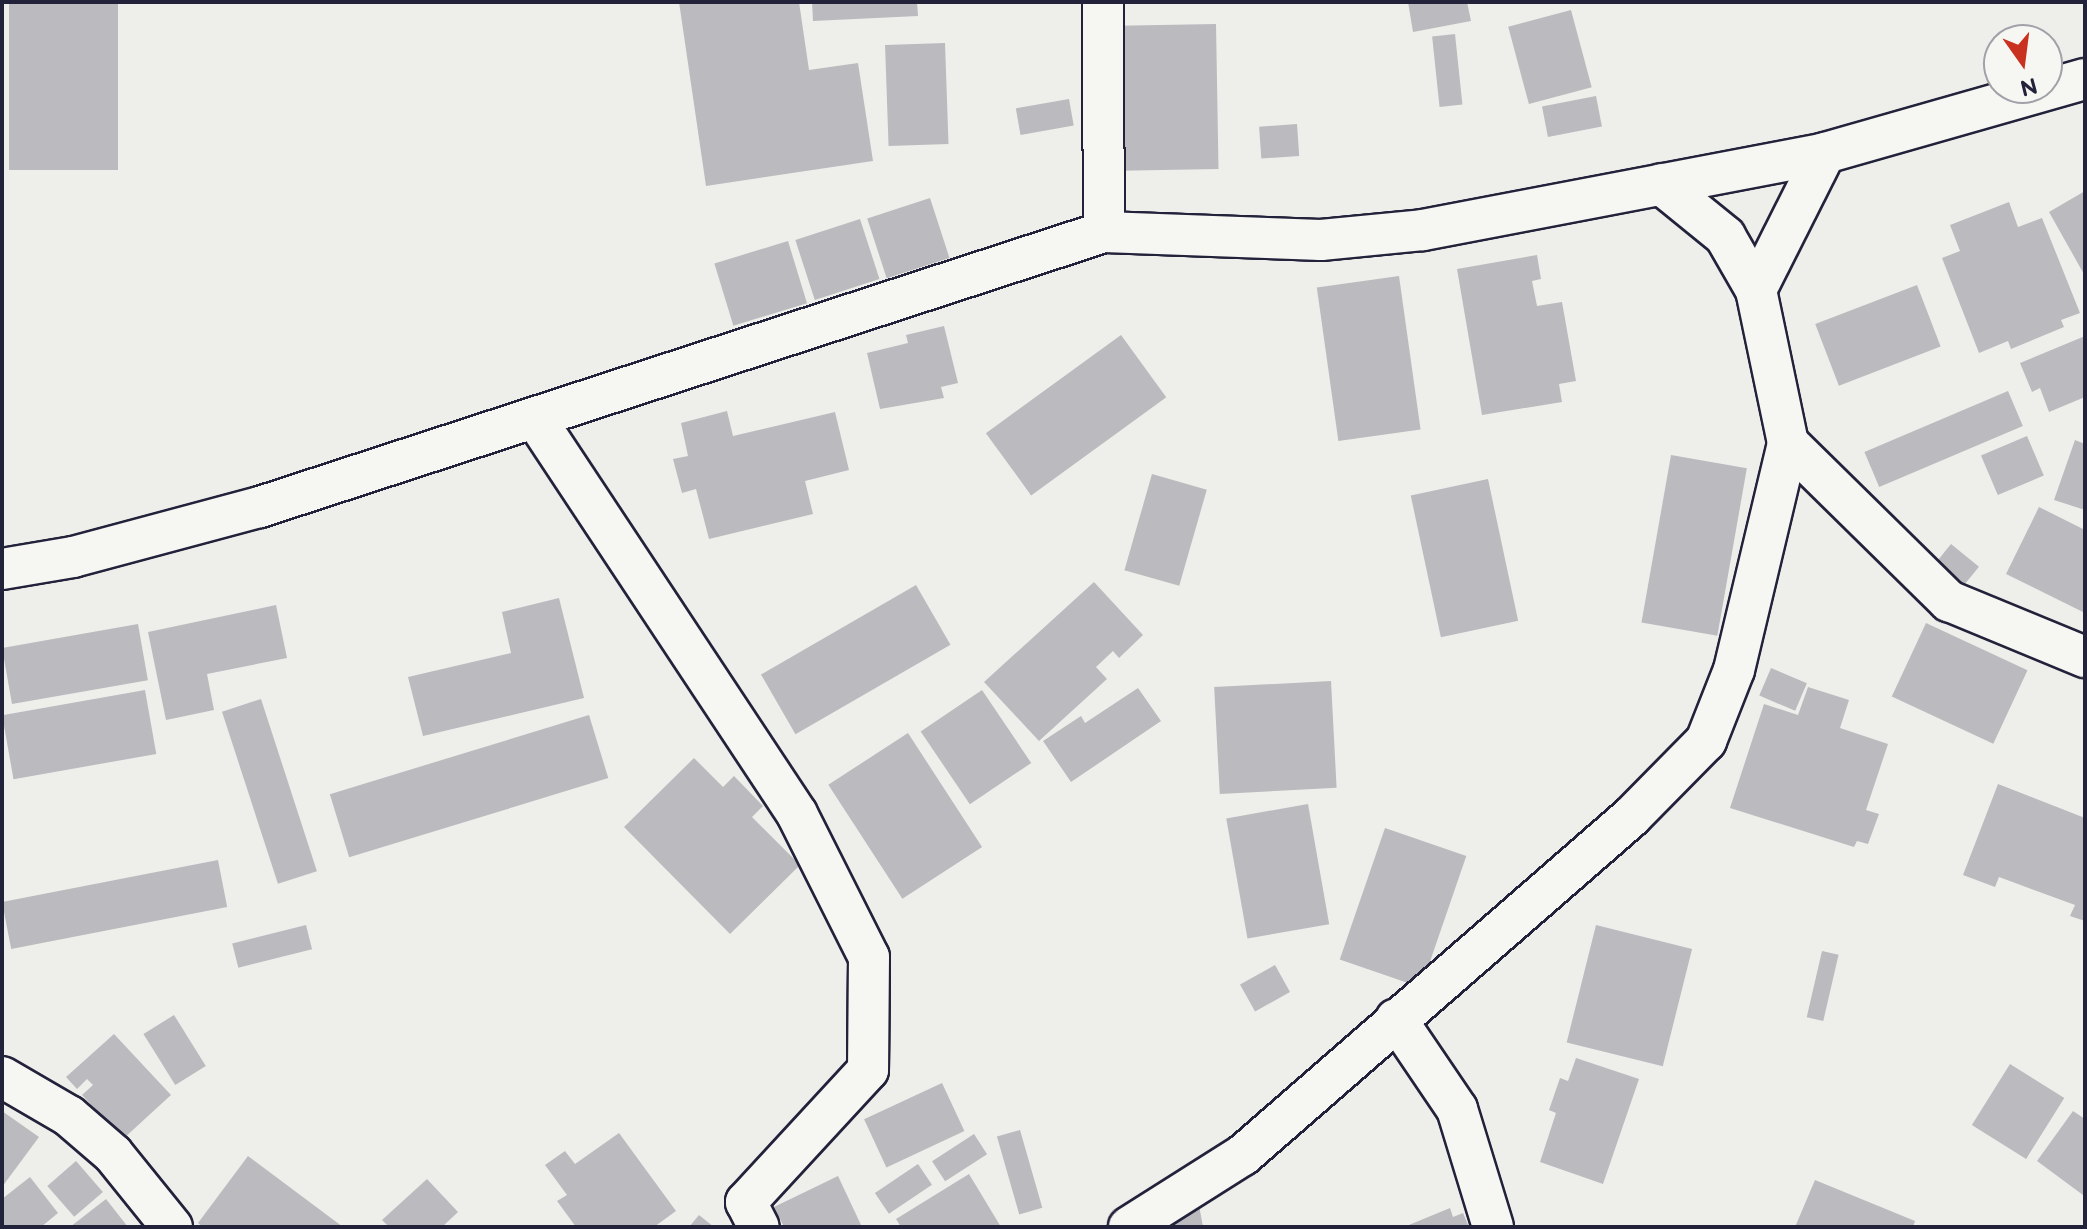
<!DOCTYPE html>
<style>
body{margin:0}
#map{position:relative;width:2087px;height:1229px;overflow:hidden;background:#eeeeeb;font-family:"Balsamiq Sans",sans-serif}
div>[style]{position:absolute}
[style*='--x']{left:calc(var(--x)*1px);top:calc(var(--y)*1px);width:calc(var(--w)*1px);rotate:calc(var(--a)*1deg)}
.building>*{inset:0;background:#bbbbbf;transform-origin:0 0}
.roads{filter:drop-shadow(2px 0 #22223b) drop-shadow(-2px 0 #22223b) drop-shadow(0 2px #22223b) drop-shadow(0 -2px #22223b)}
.minor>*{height:40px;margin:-20px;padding:0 20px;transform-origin:20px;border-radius:20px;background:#f6f6f2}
span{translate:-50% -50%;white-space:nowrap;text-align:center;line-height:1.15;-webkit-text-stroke:6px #f6f6f2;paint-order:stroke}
.frame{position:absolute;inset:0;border:4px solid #22223b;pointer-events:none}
.north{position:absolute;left:1983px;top:24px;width:80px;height:80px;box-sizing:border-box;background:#f6f6f2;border:2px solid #a1a1a9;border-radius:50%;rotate:166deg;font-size:22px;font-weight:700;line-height:32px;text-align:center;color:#22223b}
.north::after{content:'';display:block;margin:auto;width:28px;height:36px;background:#c8321e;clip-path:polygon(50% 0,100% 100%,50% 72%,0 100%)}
</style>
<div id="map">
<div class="building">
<i style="left:9px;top:2px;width:109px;height:168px"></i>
<i style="clip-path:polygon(679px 2px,799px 2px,809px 70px,858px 63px,873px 161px,706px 186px)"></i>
<i style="clip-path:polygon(812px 2px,917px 2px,918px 16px,813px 21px)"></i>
<i style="clip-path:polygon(1408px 2px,1467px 2px,1471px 21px,1413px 32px)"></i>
<i style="left:1571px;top:10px;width:80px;height:65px;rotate:75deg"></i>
<i style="left:1216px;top:24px;width:145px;height:98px;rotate:89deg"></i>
<i style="left:1455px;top:34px;width:71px;height:23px;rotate:84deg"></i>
<i style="left:945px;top:43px;width:101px;height:60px;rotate:88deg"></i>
<i style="left:1596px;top:96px;width:31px;height:55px;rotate:79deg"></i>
<i style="left:1069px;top:99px;width:27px;height:54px;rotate:80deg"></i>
<i style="left:1297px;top:124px;width:32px;height:38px;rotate:86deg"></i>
<i style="clip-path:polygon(2085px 191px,2085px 276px,2049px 212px)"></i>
<i style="left:930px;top:198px;width:63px;height:66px;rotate:72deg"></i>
<i style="clip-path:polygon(2009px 202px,2018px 227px,2042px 218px,2080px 313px,2061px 320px,2064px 327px,2011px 349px,2008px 341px,1979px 353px,1942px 258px,1960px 251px,1950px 225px)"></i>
<i style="left:860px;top:219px;width:63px;height:68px;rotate:72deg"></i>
<i style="left:788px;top:241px;width:65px;height:77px;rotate:73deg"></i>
<i style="clip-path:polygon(1537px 255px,1541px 279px,1532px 281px,1537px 306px,1562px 302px,1576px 381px,1559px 384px,1562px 402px,1482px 415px,1457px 269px)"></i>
<i style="left:1399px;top:276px;width:155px;height:83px;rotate:82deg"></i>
<i style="left:1917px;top:285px;width:66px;height:109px;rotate:69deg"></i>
<i style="clip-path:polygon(944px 326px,958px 383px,941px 387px,944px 398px,880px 409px,867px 353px,908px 343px,906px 335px)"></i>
<i style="left:1121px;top:335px;width:77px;height:167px;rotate:54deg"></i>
<i style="clip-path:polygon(2085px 336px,2085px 397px,2049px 412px,2040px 388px,2032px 392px,2020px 363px)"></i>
<i style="left:2008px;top:391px;width:38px;height:156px;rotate:67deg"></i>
<i style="clip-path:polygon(727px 411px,733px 436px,835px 412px,849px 470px,805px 481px,813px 514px,709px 539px,696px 489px,682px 493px,673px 459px,688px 456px,681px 423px)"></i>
<i style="left:2027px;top:436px;width:43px;height:50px;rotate:67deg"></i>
<i style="clip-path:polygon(2075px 440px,2085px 444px,2085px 510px,2054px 500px)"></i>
<i style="left:1671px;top:455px;width:77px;height:170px;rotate:10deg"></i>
<i style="left:1152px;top:474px;width:57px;height:100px;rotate:16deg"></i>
<i style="left:1488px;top:479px;width:145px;height:79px;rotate:78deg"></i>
<i style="clip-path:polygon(2039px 507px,2085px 530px,2085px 613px,2006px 574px)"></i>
<i style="left:1951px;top:544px;width:36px;height:26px;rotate:39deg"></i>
<i style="clip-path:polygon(1094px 582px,1143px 635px,1119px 658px,1113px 651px,1096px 667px,1107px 679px,1039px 741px,984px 682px)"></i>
<i style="left:916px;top:585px;width:69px;height:179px;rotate:60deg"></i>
<i style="clip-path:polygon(559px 598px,584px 698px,423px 736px,408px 677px,511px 653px,502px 612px)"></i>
<i style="clip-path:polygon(276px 605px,287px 658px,207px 674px,214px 710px,166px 720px,148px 632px)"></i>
<i style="left:1926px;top:623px;width:112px;height:81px;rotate:25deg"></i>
<i style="left:138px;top:624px;width:57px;height:138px;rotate:80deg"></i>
<i style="left:1771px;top:668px;width:39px;height:30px;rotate:23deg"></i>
<i style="left:1331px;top:681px;width:107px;height:117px;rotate:87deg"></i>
<i style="clip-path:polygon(1808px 687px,1849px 700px,1840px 728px,1888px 744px,1866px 810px,1879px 814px,1868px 844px,1857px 841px,1854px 847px,1730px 808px,1764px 704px,1798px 715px)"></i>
<i style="clip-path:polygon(1138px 688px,1161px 721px,1071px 782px,1043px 741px,1081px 716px,1085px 723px)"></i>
<i style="left:145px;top:690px;width:65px;height:145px;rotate:80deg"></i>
<i style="left:982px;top:690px;width:88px;height:74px;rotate:56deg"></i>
<i style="left:261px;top:699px;width:181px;height:41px;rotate:72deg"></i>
<i style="left:589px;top:715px;width:66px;height:271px;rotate:73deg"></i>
<i style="left:908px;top:733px;width:136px;height:95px;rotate:57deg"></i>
<i style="clip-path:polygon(694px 758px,723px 787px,734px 776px,763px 806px,752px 817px,800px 865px,730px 934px,624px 827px)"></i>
<i style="clip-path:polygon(1998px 784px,2085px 818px,2085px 921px,2070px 916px,2075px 905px,1999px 877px,1995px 887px,1963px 875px)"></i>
<i style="left:1308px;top:804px;width:122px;height:83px;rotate:80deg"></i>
<i style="left:1385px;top:828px;width:86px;height:139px;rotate:19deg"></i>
<i style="left:218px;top:860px;width:48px;height:220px;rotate:79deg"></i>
<i style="left:306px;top:925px;width:25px;height:76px;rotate:76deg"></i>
<i style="left:1596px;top:925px;width:99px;height:121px;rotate:14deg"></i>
<i style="left:1822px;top:951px;width:17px;height:68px;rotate:13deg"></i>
<i style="left:1275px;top:965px;width:31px;height:40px;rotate:61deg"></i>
<i style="left:174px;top:1015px;width:60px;height:36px;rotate:58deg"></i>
<i style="clip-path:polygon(114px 1034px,171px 1095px,123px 1139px,82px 1095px,93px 1085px,87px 1079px,77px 1089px,66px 1077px)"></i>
<i style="clip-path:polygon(1576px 1058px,1639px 1079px,1603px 1184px,1540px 1162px,1556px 1113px,1549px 1110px,1560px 1078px,1568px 1081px)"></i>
<i style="left:2010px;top:1064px;width:64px;height:72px;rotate:32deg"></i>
<i style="left:942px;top:1083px;width:53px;height:86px;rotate:65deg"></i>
<i style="clip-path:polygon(2px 1111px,39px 1137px,2px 1187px)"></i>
<i style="clip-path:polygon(2073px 1111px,2085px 1119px,2083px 1195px,2037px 1161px)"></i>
<i style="left:1020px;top:1130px;width:81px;height:24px;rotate:74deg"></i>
<i style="clip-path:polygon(619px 1133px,676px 1211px,654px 1227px,576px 1227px,557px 1201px,567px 1195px,545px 1165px,565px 1151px,575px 1164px)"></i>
<i style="left:974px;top:1134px;width:24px;height:50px;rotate:57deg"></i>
<i style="clip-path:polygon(248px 1156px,343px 1227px,203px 1227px,198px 1223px)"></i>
<i style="left:76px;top:1161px;width:41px;height:38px;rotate:49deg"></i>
<i style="left:918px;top:1164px;width:25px;height:52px;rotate:56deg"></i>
<i style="clip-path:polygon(969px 1174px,1001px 1227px,901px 1227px,896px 1219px)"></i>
<i style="clip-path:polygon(838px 1176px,862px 1227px,784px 1227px,774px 1207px)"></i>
<i style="clip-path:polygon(30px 1177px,58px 1213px,41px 1227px,2px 1227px,2px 1199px)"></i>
<i style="clip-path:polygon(427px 1179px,458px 1212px,442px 1227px,389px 1227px,382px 1220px)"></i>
<i style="clip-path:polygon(1815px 1180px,1915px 1221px,1913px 1227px,1795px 1227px)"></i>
<i style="clip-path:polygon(106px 1199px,128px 1227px,70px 1227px)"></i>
<i style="clip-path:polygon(1199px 1205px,1203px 1227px,1160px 1227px)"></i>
<i style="clip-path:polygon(1450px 1208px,1453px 1217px,1463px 1213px,1469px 1227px,1404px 1227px)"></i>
<i style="clip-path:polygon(699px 1215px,714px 1227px,689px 1227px)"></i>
</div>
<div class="roads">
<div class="minor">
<i style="--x:1103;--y:2;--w:230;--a:89.8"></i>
<i style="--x:1756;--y:290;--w:153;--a:-63.3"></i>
<i style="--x:537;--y:421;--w:471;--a:56.5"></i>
<i style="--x:797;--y:814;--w:160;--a:63.3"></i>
<i style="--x:869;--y:957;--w:113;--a:90.5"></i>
<i style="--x:868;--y:1070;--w:180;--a:132.7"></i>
<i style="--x:746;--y:1202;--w:28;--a:63"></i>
<i style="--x:1788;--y:443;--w:226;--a:44.5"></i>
<i style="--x:1949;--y:601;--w:147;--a:22.4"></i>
<i style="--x:2;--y:569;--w:72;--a:-9.6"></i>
<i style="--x:73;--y:557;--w:194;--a:-15"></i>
<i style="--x:260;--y:507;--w:888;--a:-18.05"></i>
<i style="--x:1104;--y:232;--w:217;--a:2.1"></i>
<i style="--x:1321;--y:240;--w:102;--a:-5.6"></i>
<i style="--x:1423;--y:230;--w:409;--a:-10.8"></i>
<i style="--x:1825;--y:153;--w:270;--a:-15.9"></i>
<i style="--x:1396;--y:1019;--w:109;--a:55.9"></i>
<i style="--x:1457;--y:1109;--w:123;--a:73"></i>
<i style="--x:2;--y:1077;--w:78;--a:30.2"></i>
<i style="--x:69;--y:1116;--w:58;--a:40.8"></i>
<i style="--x:113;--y:1154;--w:94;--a:51.1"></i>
<i style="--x:1129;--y:1227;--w:135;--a:-32.3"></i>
<i style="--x:1243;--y:1155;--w:515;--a:-41.06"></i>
<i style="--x:1631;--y:817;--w:107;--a:-45.4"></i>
<i style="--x:1706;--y:741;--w:76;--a:-68.5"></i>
<i style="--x:1734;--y:670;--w:233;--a:-76.6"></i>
<i style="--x:1788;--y:443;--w:156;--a:-101.8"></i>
<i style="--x:1756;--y:290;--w:62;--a:-119.9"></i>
<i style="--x:1725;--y:236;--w:82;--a:-140.9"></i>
</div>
</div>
<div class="frame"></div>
<div class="north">N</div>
</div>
